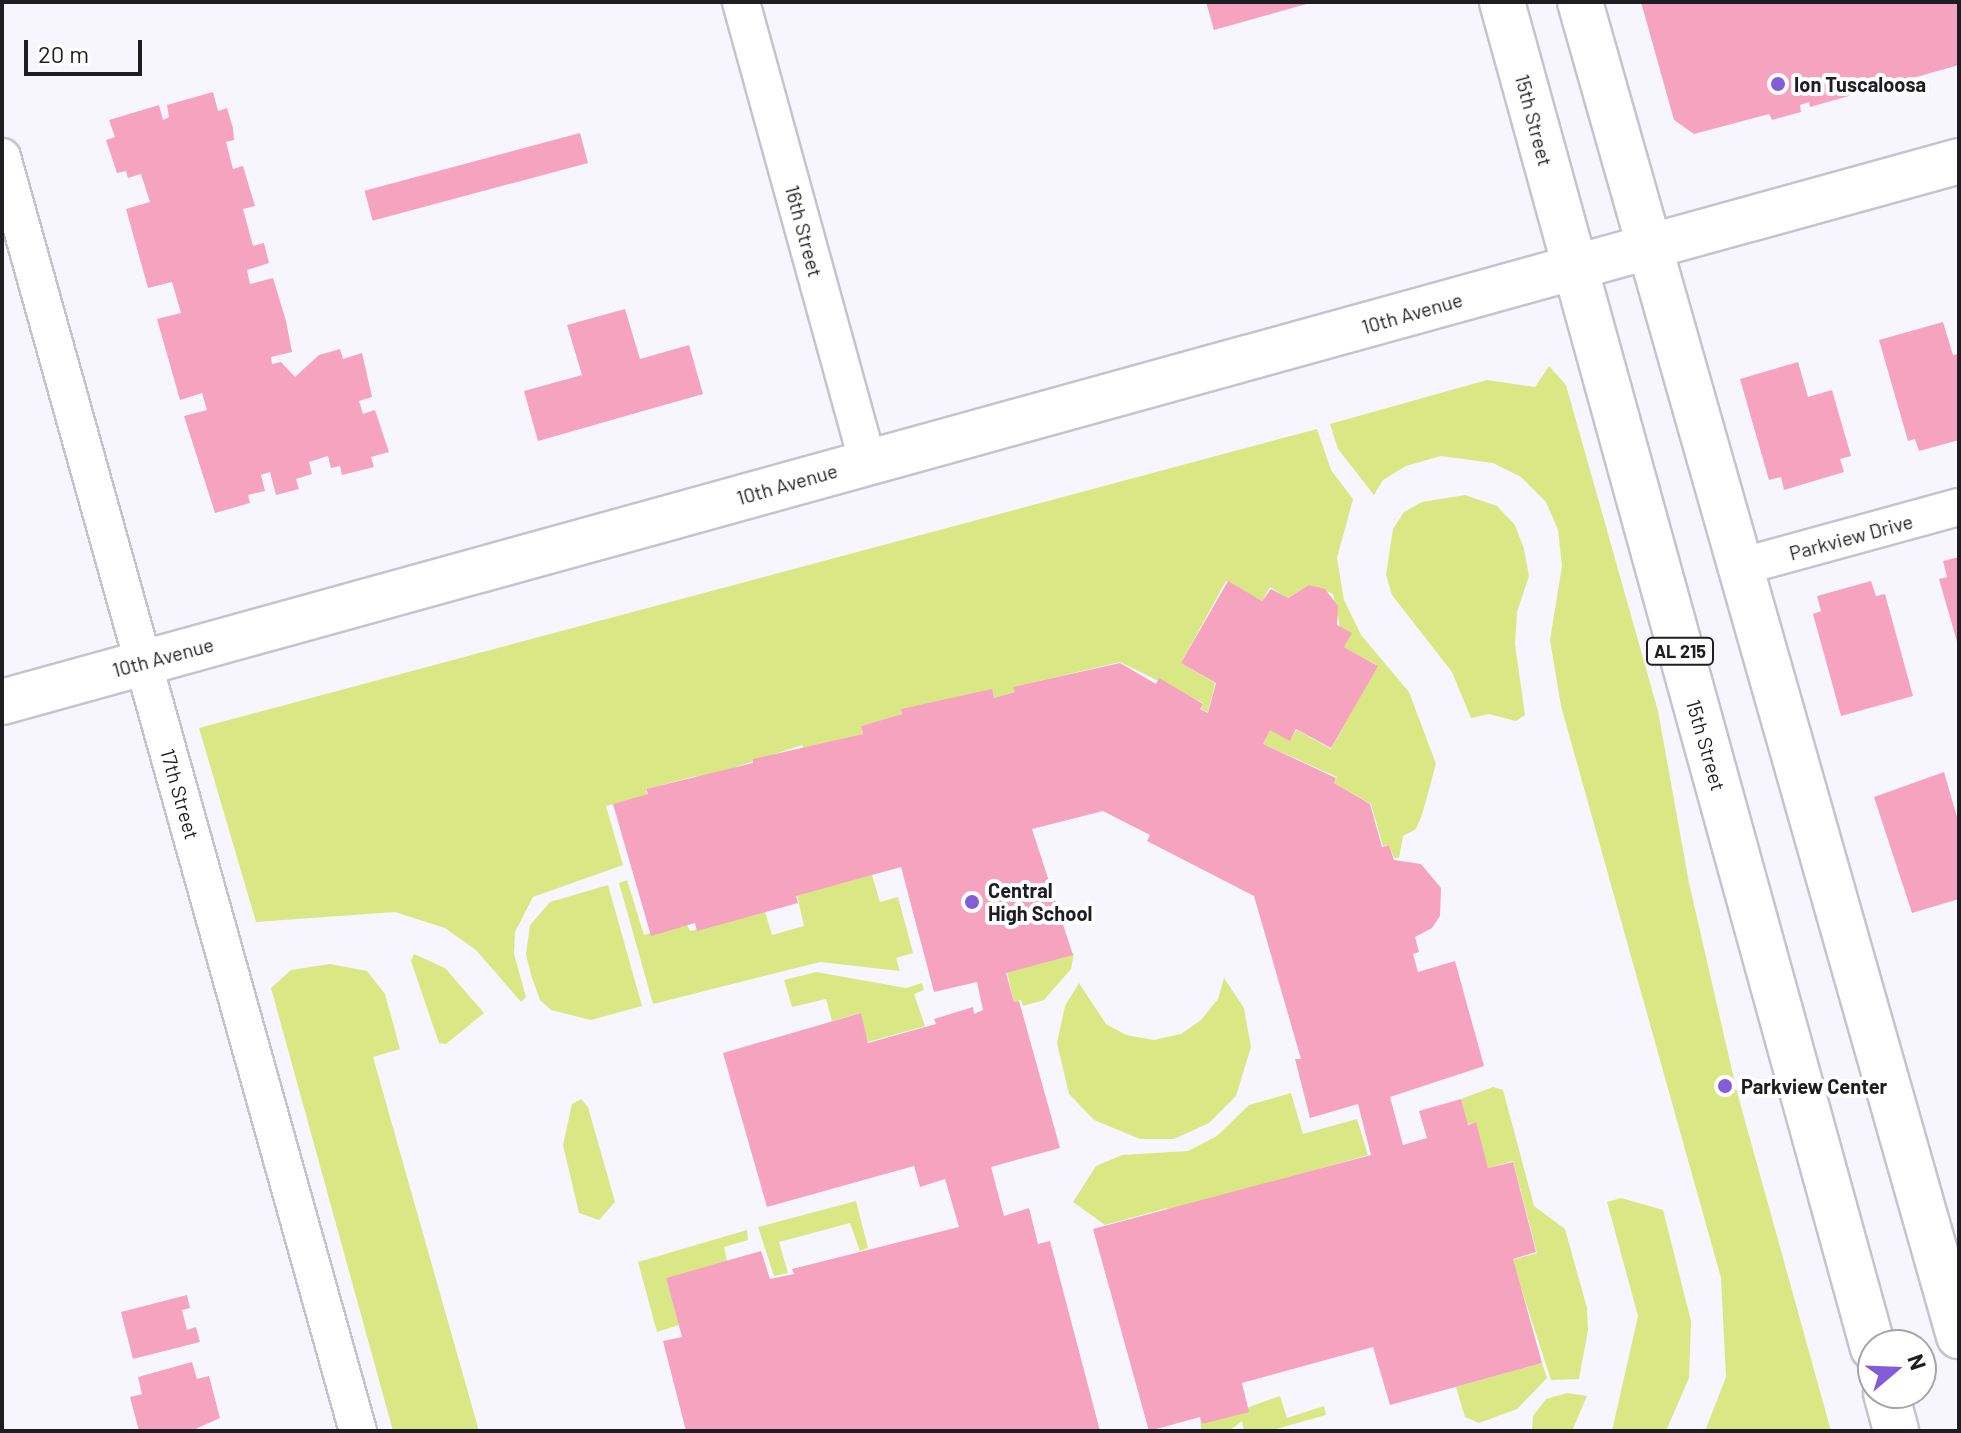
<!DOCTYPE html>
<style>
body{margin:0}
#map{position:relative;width:1961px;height:1433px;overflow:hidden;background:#f7f6ff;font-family:Barlow,sans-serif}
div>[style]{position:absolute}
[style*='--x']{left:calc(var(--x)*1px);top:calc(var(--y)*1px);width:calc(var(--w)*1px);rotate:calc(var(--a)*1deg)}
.green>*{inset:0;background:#d9e884}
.building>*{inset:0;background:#f6a3bf;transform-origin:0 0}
.roads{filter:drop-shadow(2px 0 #c4c4ce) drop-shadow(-2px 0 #c4c4ce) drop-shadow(0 2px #c4c4ce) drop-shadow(0 -2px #c4c4ce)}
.street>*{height:36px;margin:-18px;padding:0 18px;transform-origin:18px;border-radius:18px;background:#fff}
.secondary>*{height:44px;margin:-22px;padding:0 22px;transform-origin:22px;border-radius:22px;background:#fff}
.primary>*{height:44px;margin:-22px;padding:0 22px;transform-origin:22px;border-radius:22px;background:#fff}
.dots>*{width:22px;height:22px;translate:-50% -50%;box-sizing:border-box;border:4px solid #fff;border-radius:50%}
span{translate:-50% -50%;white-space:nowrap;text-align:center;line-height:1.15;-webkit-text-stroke:8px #fff;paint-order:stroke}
.shield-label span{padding:2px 6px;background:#fff;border:2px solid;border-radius:6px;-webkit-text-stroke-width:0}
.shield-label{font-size:18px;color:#1e1e22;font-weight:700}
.poi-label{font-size:20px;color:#1e1e22;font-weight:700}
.left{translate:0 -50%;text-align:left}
.street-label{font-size:20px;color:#1e1e22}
.frame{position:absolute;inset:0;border:4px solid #1e1e22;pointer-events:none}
.north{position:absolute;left:1857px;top:1329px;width:80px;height:80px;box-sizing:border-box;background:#fff;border:2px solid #a5a5a7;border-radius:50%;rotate:71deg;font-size:22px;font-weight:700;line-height:32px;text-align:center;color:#1e1e22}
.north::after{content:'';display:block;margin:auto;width:28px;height:36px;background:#845cd7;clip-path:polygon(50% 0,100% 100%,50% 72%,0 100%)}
.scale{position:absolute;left:24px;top:40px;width:118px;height:36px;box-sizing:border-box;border:4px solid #1e1e22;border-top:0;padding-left:10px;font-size:24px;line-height:28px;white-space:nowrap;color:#1e1e22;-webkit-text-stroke:6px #fff;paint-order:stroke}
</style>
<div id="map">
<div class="green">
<i style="clip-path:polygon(1549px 366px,1566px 385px,1658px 711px,1689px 883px,1737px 1092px,1831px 1431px,1705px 1431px,1726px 1377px,1721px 1278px,1561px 706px,1550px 640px,1562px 566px,1558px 530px,1546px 502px,1521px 477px,1493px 463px,1441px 456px,1406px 466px,1383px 480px,1374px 495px,1338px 449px,1330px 424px,1487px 380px,1535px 387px)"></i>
<i style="clip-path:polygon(1317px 429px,1331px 470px,1353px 499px,1337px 558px,1344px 600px,1361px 635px,1409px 692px,1436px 764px,1422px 815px,1416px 829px,1403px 836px,1399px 858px,1394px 858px,1389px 845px,1383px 846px,1371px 804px,1334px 783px,1337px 777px,1263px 744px,1270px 729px,1290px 740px,1297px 730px,1331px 749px,1377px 665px,1344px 647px,1333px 594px,1310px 585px,1287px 598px,1270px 587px,1262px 601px,1226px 581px,1181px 663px,1215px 683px,1208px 712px,1201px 709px,1203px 703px,1120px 662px,1014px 687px,1015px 692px,994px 698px,992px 690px,901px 709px,902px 714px,861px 726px,863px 734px,804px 750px,802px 745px,697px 780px,696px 776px,646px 789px,647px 795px,606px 806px,623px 865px,533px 897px,515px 932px,514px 954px,526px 997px,521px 1002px,476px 950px,445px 928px,395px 912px,256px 922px,199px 728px)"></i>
<i style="clip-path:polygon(1465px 495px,1497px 506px,1515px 525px,1524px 549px,1529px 576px,1517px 612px,1515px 644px,1525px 715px,1516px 721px,1489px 714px,1471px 718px,1452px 672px,1392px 595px,1386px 575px,1393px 529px,1404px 512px,1422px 502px)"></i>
<i style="clip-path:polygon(872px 875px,880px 902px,898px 897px,913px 953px,896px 958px,900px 971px,820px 962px,653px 1004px,619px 883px,627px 880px,644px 935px,686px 923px,690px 931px,765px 912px,772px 935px,804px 926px,797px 895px)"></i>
<i style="clip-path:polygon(608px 885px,642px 1006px,591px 1020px,551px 1010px,540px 1000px,531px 975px,526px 954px,530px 925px,550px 902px)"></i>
<i style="clip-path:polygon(1074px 953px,1071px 969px,1044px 1000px,1023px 1006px,1021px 1000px,1014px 1002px,1007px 972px)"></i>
<i style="clip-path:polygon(414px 954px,445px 968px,484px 1013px,446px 1044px,439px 1043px,411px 961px)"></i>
<i style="clip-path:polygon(330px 964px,367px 971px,385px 994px,400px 1049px,373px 1057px,479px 1431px,393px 1431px,271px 988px,291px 970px)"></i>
<i style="clip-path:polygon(816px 972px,906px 988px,922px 983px,924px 990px,914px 994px,925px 1026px,868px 1042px,860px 1013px,832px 1021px,826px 999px,792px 1007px,784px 980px)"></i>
<i style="clip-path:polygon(1224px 978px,1244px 1008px,1251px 1047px,1236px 1096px,1209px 1123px,1174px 1139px,1140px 1139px,1094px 1120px,1069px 1094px,1057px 1043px,1065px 1006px,1079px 983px,1106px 1024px,1126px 1035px,1154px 1040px,1181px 1034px,1201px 1020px,1218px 999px)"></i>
<i style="clip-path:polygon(1493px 1087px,1503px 1090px,1534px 1206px,1565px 1229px,1587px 1308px,1588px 1330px,1579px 1379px,1551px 1380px,1512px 1260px,1537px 1253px,1513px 1161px,1488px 1168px,1475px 1123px,1467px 1124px,1461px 1099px)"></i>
<i style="clip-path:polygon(1291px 1093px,1303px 1134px,1357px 1119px,1368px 1155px,1169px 1212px,1167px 1208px,1105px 1225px,1073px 1202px,1096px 1166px,1122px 1155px,1188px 1151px,1217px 1136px,1249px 1105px)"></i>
<i style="clip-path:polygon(581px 1099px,588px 1107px,615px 1202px,599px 1220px,579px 1213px,563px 1145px,572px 1104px)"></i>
<i style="clip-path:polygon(1621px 1198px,1663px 1210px,1691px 1321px,1689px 1378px,1666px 1431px,1612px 1431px,1638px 1316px,1607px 1202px)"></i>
<i style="clip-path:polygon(856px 1201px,868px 1248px,860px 1251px,850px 1223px,779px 1242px,788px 1273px,774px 1276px,758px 1227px)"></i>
<i style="clip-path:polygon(747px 1230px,748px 1240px,724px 1247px,727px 1261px,666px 1278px,679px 1325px,657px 1332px,638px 1262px)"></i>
<i style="clip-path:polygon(1542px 1363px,1547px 1378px,1517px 1409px,1479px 1423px,1465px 1417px,1456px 1387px)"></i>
<i style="clip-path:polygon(1567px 1393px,1587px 1396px,1572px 1431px,1532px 1431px,1533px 1416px,1546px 1399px)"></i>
<i style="clip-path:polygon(1280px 1396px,1287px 1418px,1324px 1406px,1326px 1415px,1269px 1431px,1244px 1431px,1242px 1421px,1229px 1431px,1201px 1429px,1200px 1417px,1202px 1424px)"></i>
</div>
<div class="building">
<i style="clip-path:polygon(1206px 2px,1310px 2px,1310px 3px,1214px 30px)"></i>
<i style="clip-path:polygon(1641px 2px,1959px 2px,1959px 65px,1810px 107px,1809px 102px,1800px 105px,1801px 112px,1772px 120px,1769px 114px,1694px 134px,1674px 120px)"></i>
<i style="clip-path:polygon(213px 92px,218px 111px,227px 108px,233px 128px,234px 140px,226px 142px,233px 169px,243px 166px,255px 206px,243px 209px,253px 246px,264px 243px,269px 263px,247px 270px,250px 284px,273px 278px,286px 321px,292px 352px,271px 357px,272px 364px,281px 362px,295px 377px,319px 355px,340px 349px,343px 359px,362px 353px,372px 397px,359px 401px,363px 414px,375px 410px,389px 452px,371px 457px,374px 467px,342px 475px,340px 466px,331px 468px,328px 456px,309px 462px,312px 474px,296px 479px,299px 489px,276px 495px,270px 472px,261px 475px,265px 491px,248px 495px,250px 503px,215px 513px,184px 416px,207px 410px,202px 393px,180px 400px,157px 319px,181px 313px,172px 282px,148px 288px,126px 209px,150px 202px,141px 174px,128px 178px,126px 171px,117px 173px,106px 140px,115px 137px,109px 120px,159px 105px,163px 120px,169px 117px,167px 105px)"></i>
<i style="left:580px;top:133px;width:31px;height:223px;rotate:75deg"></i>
<i style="clip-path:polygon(625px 309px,640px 359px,689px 345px,703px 394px,538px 441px,524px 391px,582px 375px,567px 325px)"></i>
<i style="clip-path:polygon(1943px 322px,1953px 355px,1959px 354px,1959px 440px,1919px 451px,1915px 439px,1908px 441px,1879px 340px)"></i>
<i style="clip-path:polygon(1798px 362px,1808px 397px,1832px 390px,1851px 456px,1840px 459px,1844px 472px,1784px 490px,1781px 477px,1769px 480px,1740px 379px)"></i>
<i style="clip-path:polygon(1959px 557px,1959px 645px,1958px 645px,1939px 579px,1947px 577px,1943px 561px)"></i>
<i style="clip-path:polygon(1228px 581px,1262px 601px,1271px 589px,1288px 598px,1309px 585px,1325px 589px,1338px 606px,1337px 625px,1352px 633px,1344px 647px,1378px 666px,1331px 748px,1296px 729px,1290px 741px,1270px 730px,1263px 744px,1336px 778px,1334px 783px,1370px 804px,1382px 847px,1389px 845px,1394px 860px,1421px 864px,1441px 888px,1440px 916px,1432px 928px,1415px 937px,1419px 952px,1413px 954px,1418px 972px,1455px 961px,1484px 1066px,1390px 1097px,1403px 1145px,1427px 1138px,1419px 1111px,1461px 1099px,1468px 1125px,1476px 1122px,1488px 1168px,1513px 1162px,1536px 1252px,1513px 1259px,1542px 1363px,1390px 1405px,1373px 1347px,1242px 1383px,1249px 1412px,1202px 1424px,1200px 1417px,1149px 1431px,1093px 1229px,1371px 1155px,1358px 1104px,1310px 1118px,1295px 1059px,1301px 1059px,1254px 896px,1147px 841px,1150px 835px,1103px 811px,1032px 829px,1073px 955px,1006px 973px,1014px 1002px,1019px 1001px,1060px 1148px,991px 1167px,1004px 1216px,1029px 1208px,1038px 1244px,1050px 1241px,1100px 1431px,686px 1431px,663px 1341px,682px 1337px,666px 1278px,761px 1251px,770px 1279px,794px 1274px,792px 1269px,959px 1227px,945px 1179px,920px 1187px,914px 1166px,767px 1207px,723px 1053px,861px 1013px,868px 1043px,936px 1024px,934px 1019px,973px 1007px,974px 1014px,983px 1010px,977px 982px,934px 992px,901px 867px,796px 896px,798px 903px,697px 931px,695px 923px,651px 936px,613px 804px,648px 794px,646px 789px,753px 763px,753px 759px,863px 734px,861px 726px,902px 714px,901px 709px,992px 689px,994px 698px,1015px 692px,1013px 687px,1120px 663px,1156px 684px,1159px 678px,1203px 704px,1200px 709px,1208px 713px,1216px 683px,1181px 663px)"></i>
<i style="clip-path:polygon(1871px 581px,1876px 596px,1885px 594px,1913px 696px,1841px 716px,1813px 614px,1821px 611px,1817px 596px)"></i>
<i style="clip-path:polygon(1944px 772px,1959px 824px,1959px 899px,1912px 913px,1874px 797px)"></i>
<i style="clip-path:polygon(187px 1295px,190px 1308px,182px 1310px,187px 1330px,196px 1327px,200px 1342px,133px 1359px,121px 1312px)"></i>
<i style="clip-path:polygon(192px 1362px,197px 1379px,209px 1376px,220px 1418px,191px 1431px,139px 1431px,130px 1397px,142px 1394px,138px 1377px)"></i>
</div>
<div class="roads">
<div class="street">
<i style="--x:741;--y:2;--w:476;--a:74.6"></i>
<i style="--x:2;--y:157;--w:1323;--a:74.39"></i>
<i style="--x:1743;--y:566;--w:224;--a:-15.3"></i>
</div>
<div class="secondary">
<i style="--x:2;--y:702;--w:2030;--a:-15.45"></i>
</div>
<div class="primary">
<i style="--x:1502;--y:2;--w:1396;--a:74.59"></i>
<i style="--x:1580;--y:2;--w:1387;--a:74.14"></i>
<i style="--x:1886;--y:1393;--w:39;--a:75"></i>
</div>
</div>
<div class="dots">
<i style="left:1778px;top:84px;background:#845cd7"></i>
<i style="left:972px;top:902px;background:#845cd7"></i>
<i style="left:1725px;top:1086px;background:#845cd7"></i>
</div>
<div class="shield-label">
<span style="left:1680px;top:651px">AL 215</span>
</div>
<div class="poi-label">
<span class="left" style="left:1794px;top:84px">Ion Tuscaloosa</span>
<span class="left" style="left:988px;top:902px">Central<br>High School</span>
<span class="left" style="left:1741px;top:1086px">Parkview Center</span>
</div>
<div class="street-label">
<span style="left:1534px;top:120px;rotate:75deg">15th Street</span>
<span style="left:804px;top:231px;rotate:75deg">16th Street</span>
<span style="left:1412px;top:313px;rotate:-16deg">10th Avenue</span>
<span style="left:787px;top:484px;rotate:-16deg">10th Avenue</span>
<span style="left:1851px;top:537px;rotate:-15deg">Parkview Drive</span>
<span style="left:163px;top:657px;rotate:-15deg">10th Avenue</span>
<span style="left:1706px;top:745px;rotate:74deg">15th Street</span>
<span style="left:180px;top:794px;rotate:74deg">17th Street</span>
</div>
<div class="frame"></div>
<div class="north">N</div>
<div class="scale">20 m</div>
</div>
